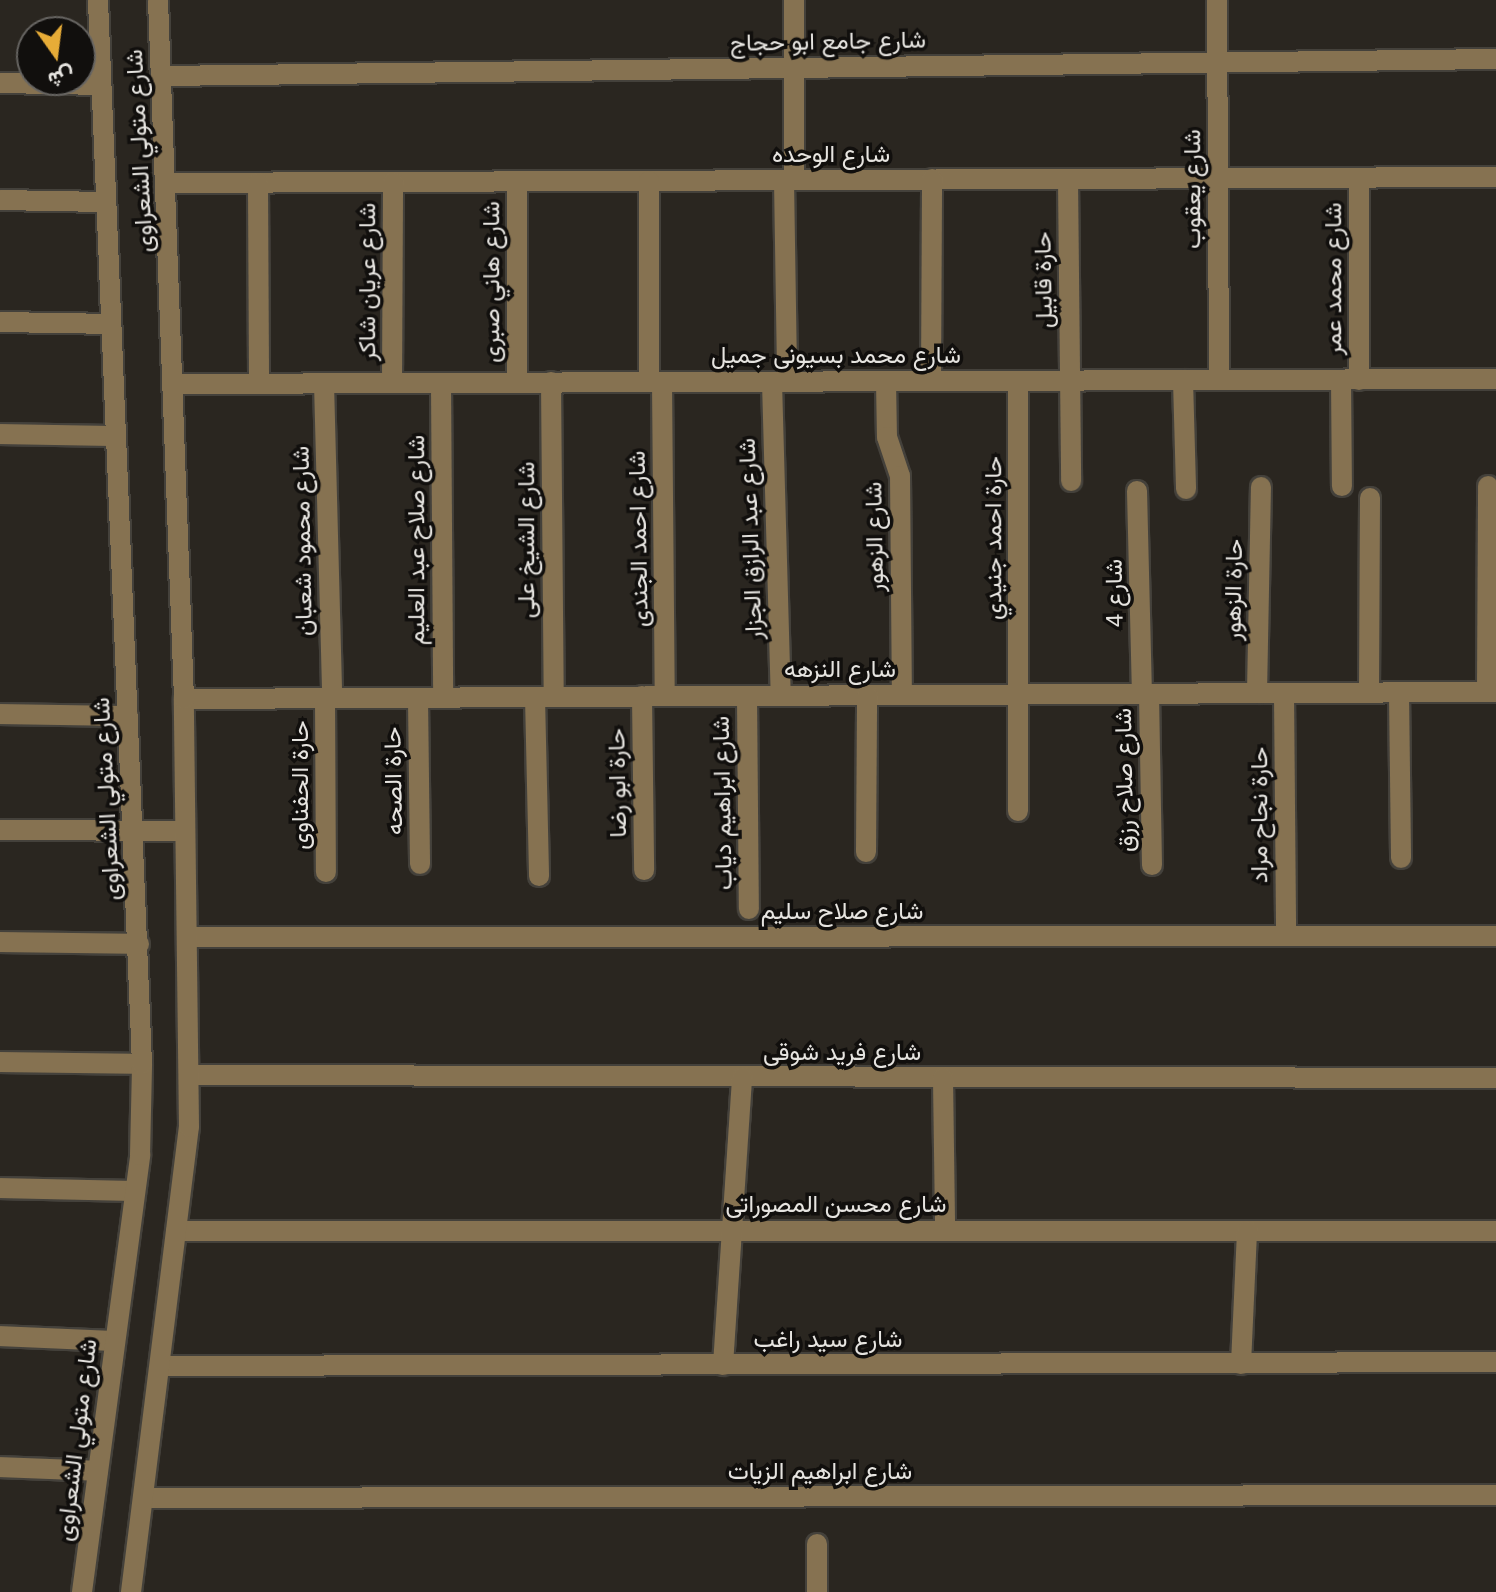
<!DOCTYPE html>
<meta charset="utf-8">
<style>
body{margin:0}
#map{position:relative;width:1496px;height:1592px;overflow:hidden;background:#2a2620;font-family:Helvetica,Vazirmatn,sans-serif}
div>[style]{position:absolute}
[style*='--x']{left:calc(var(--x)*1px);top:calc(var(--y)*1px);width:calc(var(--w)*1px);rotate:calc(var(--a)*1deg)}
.roads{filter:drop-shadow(2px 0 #44413b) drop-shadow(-2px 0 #44413b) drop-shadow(0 2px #44413b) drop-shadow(0 -2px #44413b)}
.minor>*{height:20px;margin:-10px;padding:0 10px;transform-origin:10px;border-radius:10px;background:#867251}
span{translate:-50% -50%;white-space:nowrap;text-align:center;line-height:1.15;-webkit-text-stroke:7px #110f0d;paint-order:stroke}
.street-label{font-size:24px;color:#e6e4e0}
.north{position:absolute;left:16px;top:16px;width:80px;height:80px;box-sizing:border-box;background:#110f0d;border:2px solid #666461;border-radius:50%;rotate:166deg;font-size:22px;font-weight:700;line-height:32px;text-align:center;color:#e6e4e0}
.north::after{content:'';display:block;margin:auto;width:28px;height:36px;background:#e7ac37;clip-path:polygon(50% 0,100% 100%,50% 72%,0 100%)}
</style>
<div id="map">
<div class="roads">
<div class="minor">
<i style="--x:1217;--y:0;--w:379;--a:89.7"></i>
<i style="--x:161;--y:76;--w:1335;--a:-0.73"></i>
<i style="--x:0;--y:83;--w:101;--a:1.1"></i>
<i style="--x:1359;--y:178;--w:202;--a:90"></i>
<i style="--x:1068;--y:179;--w:302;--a:89.4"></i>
<i style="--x:784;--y:180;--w:202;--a:89.1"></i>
<i style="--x:794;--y:180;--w:180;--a:-90"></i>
<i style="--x:166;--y:183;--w:1330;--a:-0.26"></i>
<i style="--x:258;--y:183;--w:200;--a:89.7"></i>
<i style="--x:0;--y:200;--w:106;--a:1.1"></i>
<i style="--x:0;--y:322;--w:111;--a:1"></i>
<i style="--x:1183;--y:380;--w:109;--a:88.4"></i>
<i style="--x:1341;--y:380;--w:106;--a:89.5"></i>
<i style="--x:886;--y:381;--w:56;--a:89"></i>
<i style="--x:887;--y:437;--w:41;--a:71.6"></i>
<i style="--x:900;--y:476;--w:219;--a:89.5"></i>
<i style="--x:931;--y:381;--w:202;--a:-89.7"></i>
<i style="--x:517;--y:382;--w:201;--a:-90"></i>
<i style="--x:551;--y:382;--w:315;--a:89.5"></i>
<i style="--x:649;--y:382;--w:201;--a:-90"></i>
<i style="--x:662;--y:382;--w:314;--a:89.5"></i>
<i style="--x:772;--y:382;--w:314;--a:88.4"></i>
<i style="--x:324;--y:383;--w:315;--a:88.5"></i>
<i style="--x:392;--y:383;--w:201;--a:-89.7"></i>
<i style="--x:441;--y:383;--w:314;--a:89.6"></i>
<i style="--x:175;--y:384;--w:1321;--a:-0.22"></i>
<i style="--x:0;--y:434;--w:116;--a:1"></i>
<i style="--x:1137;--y:491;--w:203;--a:88.6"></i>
<i style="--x:1369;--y:692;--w:194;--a:-89.7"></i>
<i style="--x:1399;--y:692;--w:166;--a:89.3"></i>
<i style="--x:1487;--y:692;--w:206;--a:-89.7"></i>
<i style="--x:1257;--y:693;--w:206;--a:-88.9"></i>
<i style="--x:1284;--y:693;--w:243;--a:89.5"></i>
<i style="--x:1149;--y:694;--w:171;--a:89"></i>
<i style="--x:642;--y:696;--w:174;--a:89.3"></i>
<i style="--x:747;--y:696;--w:213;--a:89.5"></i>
<i style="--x:535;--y:697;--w:179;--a:88.7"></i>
<i style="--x:325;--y:698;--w:174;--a:89.7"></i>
<i style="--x:418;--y:698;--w:166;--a:89.3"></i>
<i style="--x:184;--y:699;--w:1312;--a:-0.31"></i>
<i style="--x:0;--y:714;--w:128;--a:0.9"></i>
<i style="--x:1018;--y:811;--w:430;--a:-90"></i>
<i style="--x:0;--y:830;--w:185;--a:0.3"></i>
<i style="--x:866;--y:852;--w:157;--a:-89.6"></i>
<i style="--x:188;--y:937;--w:1308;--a:-0.04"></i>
<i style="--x:0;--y:942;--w:139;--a:0.8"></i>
<i style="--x:0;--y:1062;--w:142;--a:0.8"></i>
<i style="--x:189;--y:1075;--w:1307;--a:0.13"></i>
<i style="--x:943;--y:1078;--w:152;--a:89.2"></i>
<i style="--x:0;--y:1188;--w:135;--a:1.3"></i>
<i style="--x:176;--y:1231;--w:1320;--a:0"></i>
<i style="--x:0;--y:1336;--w:115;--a:2.5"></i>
<i style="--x:1241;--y:1364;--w:133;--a:-87.4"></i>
<i style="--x:723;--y:1365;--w:288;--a:-86.2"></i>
<i style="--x:160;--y:1366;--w:1336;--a:-0.17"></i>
<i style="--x:0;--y:1467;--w:98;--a:2.3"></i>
<i style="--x:144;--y:1498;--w:1352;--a:-0.13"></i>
<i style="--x:82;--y:1592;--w:441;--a:-82.4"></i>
<i style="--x:140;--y:1155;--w:91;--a:-88.7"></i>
<i style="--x:142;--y:1064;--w:1065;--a:-92.37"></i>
<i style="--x:131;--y:1592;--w:469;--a:-82.9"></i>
<i style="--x:189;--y:1127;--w:428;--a:-90.7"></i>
<i style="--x:184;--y:699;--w:699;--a:-92.13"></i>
<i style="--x:817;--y:1592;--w:48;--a:-90"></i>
</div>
</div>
<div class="street-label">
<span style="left:828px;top:41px;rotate:-1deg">شارع جامع ابو حجاج</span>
<span style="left:139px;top:151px;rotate:-93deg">شارع متولي الشعراوى</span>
<span style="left:831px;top:154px">شارع الوحده</span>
<span style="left:1192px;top:189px;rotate:-90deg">شارع يعقوب</span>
<span style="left:1333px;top:279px;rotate:-90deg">شارع محمد عمر</span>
<span style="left:1043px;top:280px;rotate:-91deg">حارة قابيل</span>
<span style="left:367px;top:282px;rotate:-90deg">شارع عريان شاكر</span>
<span style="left:491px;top:282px;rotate:-90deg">شارع هاني صبرى</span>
<span style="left:836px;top:355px">شارع محمد بسيونى جميل</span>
<span style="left:874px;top:537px;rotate:-91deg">شارع الزهور</span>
<span style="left:993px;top:538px;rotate:-90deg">حارة احمد جنيدي</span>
<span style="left:638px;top:539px;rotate:-91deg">شارع احمد الجندى</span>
<span style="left:750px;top:539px;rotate:-92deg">شارع عبد الرازق الجزار</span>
<span style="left:416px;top:540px;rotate:-90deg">شارع صلاح عبد العليم</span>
<span style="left:526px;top:540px;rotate:-90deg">شارع الشيخ على</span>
<span style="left:302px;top:541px;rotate:-91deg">شارع محمود شعبان</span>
<span style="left:1233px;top:590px;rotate:-89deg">حارة الزهور</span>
<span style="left:1114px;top:593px;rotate:-91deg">شارع 4</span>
<span style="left:840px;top:669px">شارع النزهه</span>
<span style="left:1124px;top:780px;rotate:-91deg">شارع صلاح رزق</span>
<span style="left:393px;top:781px;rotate:-91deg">حارة الصحه</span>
<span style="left:617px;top:783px;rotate:-91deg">حارة ابو رضا</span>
<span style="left:300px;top:785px;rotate:-90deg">حارة الحفناوى</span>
<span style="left:106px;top:799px;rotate:-93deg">شارع متولي الشعراوى</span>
<span style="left:722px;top:803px;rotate:-91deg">شارع ابراهيم دياب</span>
<span style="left:1259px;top:815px;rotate:-90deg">حارة نجاح مراد</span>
<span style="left:842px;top:911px">شارع صلاح سليم</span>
<span style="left:842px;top:1052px">شارع فريد شوقى</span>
<span style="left:836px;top:1204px">شارع محسن المصوراتى</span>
<span style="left:828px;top:1339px">شارع سيد راغب</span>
<span style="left:76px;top:1440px;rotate:-83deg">شارع متولي الشعراوى</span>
<span style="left:820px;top:1471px">شارع ابراهيم الزيات</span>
</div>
<div class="north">ش</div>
</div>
